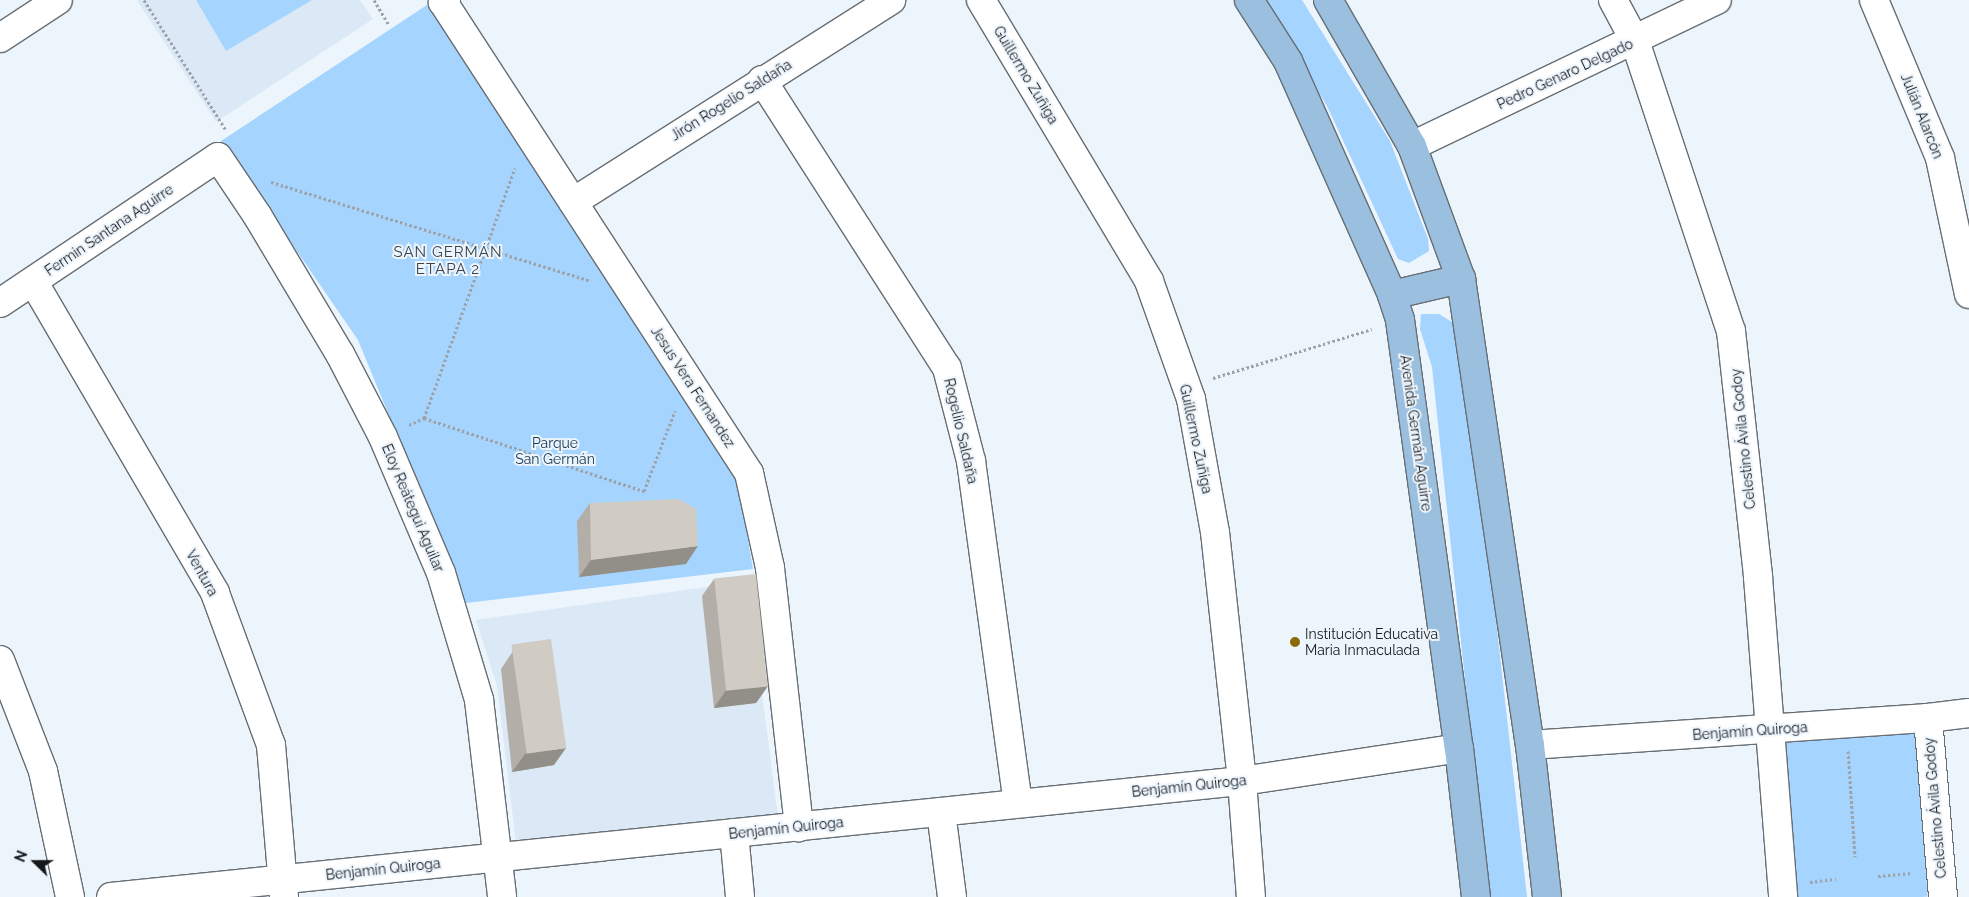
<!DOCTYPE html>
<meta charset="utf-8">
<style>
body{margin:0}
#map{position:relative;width:1969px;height:897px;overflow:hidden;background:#ecf4fc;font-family:Raleway,sans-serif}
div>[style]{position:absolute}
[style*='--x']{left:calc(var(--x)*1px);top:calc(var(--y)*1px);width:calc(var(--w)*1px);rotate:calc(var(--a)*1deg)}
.built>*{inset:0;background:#dbe9f6}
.green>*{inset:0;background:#a5d4fe;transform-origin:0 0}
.path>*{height:3px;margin-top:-1.5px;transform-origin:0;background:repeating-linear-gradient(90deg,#9ca2a8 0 2.5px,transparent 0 5px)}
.roads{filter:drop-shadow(1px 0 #676e74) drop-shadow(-1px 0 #676e74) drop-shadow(0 1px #676e74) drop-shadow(0 -1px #676e74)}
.minor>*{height:28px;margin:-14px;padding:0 14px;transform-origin:14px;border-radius:14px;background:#fff}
.major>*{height:28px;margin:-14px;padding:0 14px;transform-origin:14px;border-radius:14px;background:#9bbfdf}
.wall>*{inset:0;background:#b3afa8}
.shaded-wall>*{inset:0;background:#928f88}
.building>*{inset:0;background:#d0ccc3;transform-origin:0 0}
.dots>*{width:14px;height:14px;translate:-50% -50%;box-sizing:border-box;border:2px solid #ecf4fc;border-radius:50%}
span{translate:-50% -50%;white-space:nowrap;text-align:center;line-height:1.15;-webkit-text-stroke:4px #ecf4fc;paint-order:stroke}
.street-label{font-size:14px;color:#16191c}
.park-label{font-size:14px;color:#163853}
.poi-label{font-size:14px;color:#16191c}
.left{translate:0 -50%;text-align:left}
.neighbourhood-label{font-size:15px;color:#3d4349;letter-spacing:1px}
.north{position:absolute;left:10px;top:837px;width:50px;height:50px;-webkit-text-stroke:4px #ecf4fc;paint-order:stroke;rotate:292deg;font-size:14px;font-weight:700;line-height:20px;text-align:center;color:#16191c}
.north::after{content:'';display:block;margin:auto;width:18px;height:22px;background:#16191c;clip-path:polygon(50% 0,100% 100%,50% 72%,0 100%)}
</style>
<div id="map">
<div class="built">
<i style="clip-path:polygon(137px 0,360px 0,373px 19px,216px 122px)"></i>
<i style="clip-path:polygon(747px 581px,779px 824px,517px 851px,497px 686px,476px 620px)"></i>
</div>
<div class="green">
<i style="clip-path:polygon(196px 0,312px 0,226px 51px)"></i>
<i style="clip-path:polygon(1261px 0,1302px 0,1390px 141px,1428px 239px,1429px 251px,1409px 263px,1398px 259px,1327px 106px)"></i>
<i style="clip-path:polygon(430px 3px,736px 471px,753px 569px,466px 603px,358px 340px,221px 141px)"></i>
<i style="clip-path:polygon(1421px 314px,1439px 314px,1452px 322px,1472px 406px,1527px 897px,1488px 897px,1432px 367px,1420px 329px)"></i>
<i style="left:1916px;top:731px;width:166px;height:140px;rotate:86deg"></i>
</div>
<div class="path">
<i style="--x:144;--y:0;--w:154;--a:57.8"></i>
<i style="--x:374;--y:0;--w:29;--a:59"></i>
<i style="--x:271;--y:182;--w:334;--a:17.2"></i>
<i style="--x:1213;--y:378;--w:166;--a:-17.1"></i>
<i style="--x:424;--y:418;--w:266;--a:-70"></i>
<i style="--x:409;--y:425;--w:17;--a:-25"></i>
<i style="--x:424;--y:418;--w:232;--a:18.4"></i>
<i style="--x:644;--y:491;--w:86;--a:-68.8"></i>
<i style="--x:1848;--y:751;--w:106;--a:86.2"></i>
<i style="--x:1878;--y:876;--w:34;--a:-5"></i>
<i style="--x:1810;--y:882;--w:26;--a:-7"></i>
</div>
<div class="roads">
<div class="minor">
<i style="--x:446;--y:0;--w:4;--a:146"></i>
<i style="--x:443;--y:2;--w:562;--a:56.99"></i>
<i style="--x:749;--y:473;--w:97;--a:77.5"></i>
<i style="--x:770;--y:568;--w:261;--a:83.6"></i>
<i style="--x:981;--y:0;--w:327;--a:59.1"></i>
<i style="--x:1149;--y:281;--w:125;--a:70.4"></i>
<i style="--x:1191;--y:399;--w:135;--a:79.8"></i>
<i style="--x:1215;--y:532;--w:250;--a:83.8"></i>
<i style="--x:1242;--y:781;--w:116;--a:85.6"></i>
<i style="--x:1613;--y:0;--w:47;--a:61.8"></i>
<i style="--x:1635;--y:41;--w:305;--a:71.7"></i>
<i style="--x:1731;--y:331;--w:247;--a:83.7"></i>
<i style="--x:1758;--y:577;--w:321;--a:85.5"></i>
<i style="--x:1874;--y:0;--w:171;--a:67.3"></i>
<i style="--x:1940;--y:158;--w:139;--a:78"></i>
<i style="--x:0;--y:38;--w:69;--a:-33.2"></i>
<i style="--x:762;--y:80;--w:342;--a:57.3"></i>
<i style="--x:947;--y:368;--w:96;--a:75.5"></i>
<i style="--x:971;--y:461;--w:345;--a:82.2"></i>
<i style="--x:1412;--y:146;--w:338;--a:-25.6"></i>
<i style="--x:573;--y:202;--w:377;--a:-32.4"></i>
<i style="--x:33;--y:281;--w:361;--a:59.7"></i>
<i style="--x:215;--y:593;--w:162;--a:69.8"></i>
<i style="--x:271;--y:745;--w:153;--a:85.1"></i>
<i style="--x:0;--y:303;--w:262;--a:-33.8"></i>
<i style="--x:218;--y:157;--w:70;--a:56.1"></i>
<i style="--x:257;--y:215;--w:162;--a:59.2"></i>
<i style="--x:340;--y:354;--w:93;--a:62.6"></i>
<i style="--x:383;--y:437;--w:148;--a:66.9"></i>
<i style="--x:441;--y:573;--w:133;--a:73.3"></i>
<i style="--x:479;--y:700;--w:198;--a:83.3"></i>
<i style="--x:0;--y:660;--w:119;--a:68.8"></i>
<i style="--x:43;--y:771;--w:129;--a:77.9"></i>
<i style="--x:1928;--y:718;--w:180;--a:85.2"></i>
<i style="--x:1530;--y:745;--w:399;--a:-3.9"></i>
<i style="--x:1928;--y:718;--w:41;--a:-7"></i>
<i style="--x:941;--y:812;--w:86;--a:82.6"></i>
<i style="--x:734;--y:833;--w:64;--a:84.6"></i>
<i style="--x:111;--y:897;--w:1137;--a:-5.86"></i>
<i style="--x:1242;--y:781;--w:219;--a:-8.6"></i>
</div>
<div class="major">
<i style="--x:1249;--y:0;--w:72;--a:57.4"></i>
<i style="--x:1288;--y:61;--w:256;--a:66"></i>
<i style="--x:1392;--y:295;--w:26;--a:72"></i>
<i style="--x:1400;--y:320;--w:432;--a:82.2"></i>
<i style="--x:1459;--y:748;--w:150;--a:83.5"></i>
<i style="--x:1328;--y:0;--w:168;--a:60.1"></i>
<i style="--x:1412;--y:146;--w:142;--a:69.8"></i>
<i style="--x:1461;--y:279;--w:471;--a:81.6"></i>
<i style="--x:1530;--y:745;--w:153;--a:83.6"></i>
<i style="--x:1392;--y:295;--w:71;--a:-13.1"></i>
</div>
</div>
<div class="wall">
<i style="clip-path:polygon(590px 503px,686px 564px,579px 577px,577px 521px)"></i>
<i style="clip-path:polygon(714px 579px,768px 686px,756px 703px,714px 708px,702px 596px)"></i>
<i style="clip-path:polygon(513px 651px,554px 765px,512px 772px,501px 669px)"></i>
</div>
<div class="shaded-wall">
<i style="clip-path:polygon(698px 546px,686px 564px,579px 577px,591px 560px)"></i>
<i style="clip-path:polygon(768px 686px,756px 703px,714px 708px,726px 690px)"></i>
<i style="clip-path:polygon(566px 748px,554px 765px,512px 772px,525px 754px)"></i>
</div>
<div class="building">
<i style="clip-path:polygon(679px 499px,696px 509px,698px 546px,591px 560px,590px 503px)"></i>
<i style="left:756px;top:574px;width:113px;height:42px;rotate:84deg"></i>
<i style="left:551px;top:639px;width:110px;height:40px;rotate:82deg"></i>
</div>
<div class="dots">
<i style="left:1295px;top:642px;background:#8a6a09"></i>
</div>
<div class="street-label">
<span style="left:1565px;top:74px;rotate:-25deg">Pedro Genaro Delgado</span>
<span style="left:1026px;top:75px;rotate:59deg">Guillermo Zuñiga</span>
<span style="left:731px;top:100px;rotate:-32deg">Jirón Rogelio Saldaña</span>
<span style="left:1922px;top:116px;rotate:68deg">Julián Alarcón</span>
<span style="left:109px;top:230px;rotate:-34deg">Fermin Santana Aguirre</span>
<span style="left:693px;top:387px;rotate:57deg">Jesus Vera Fernandez</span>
<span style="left:961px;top:431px;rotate:77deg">Rogeliio Saldaña</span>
<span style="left:1416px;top:433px;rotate:82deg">Avenida Germán Aguirre</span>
<span style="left:1196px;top:439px;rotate:78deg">Guillermo Zuñiga</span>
<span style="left:1743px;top:439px;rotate:-96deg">Celestino Ávila Godoy</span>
<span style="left:413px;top:508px;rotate:67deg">Eloy Reátegui Aguilar</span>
<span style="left:202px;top:573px;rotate:61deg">Ventura</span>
<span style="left:1750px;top:731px;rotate:-4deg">Benjamín Quiroga</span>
<span style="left:1189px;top:786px;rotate:-6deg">Benjamín Quiroga</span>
<span style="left:1935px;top:808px;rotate:-95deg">Celestino Ávila Godoy</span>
<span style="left:786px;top:828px;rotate:-6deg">Benjamín Quiroga</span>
<span style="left:383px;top:869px;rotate:-6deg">Benjamín Quiroga</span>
</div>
<div class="park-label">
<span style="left:555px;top:451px">Parque<br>San Germán</span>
</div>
<div class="poi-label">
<span class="left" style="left:1305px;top:642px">Institución Educativa<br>Maria Inmaculada</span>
</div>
<div class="neighbourhood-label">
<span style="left:448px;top:261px">SAN GERMÁN<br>ETAPA 2</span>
</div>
<div class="north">N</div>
</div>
